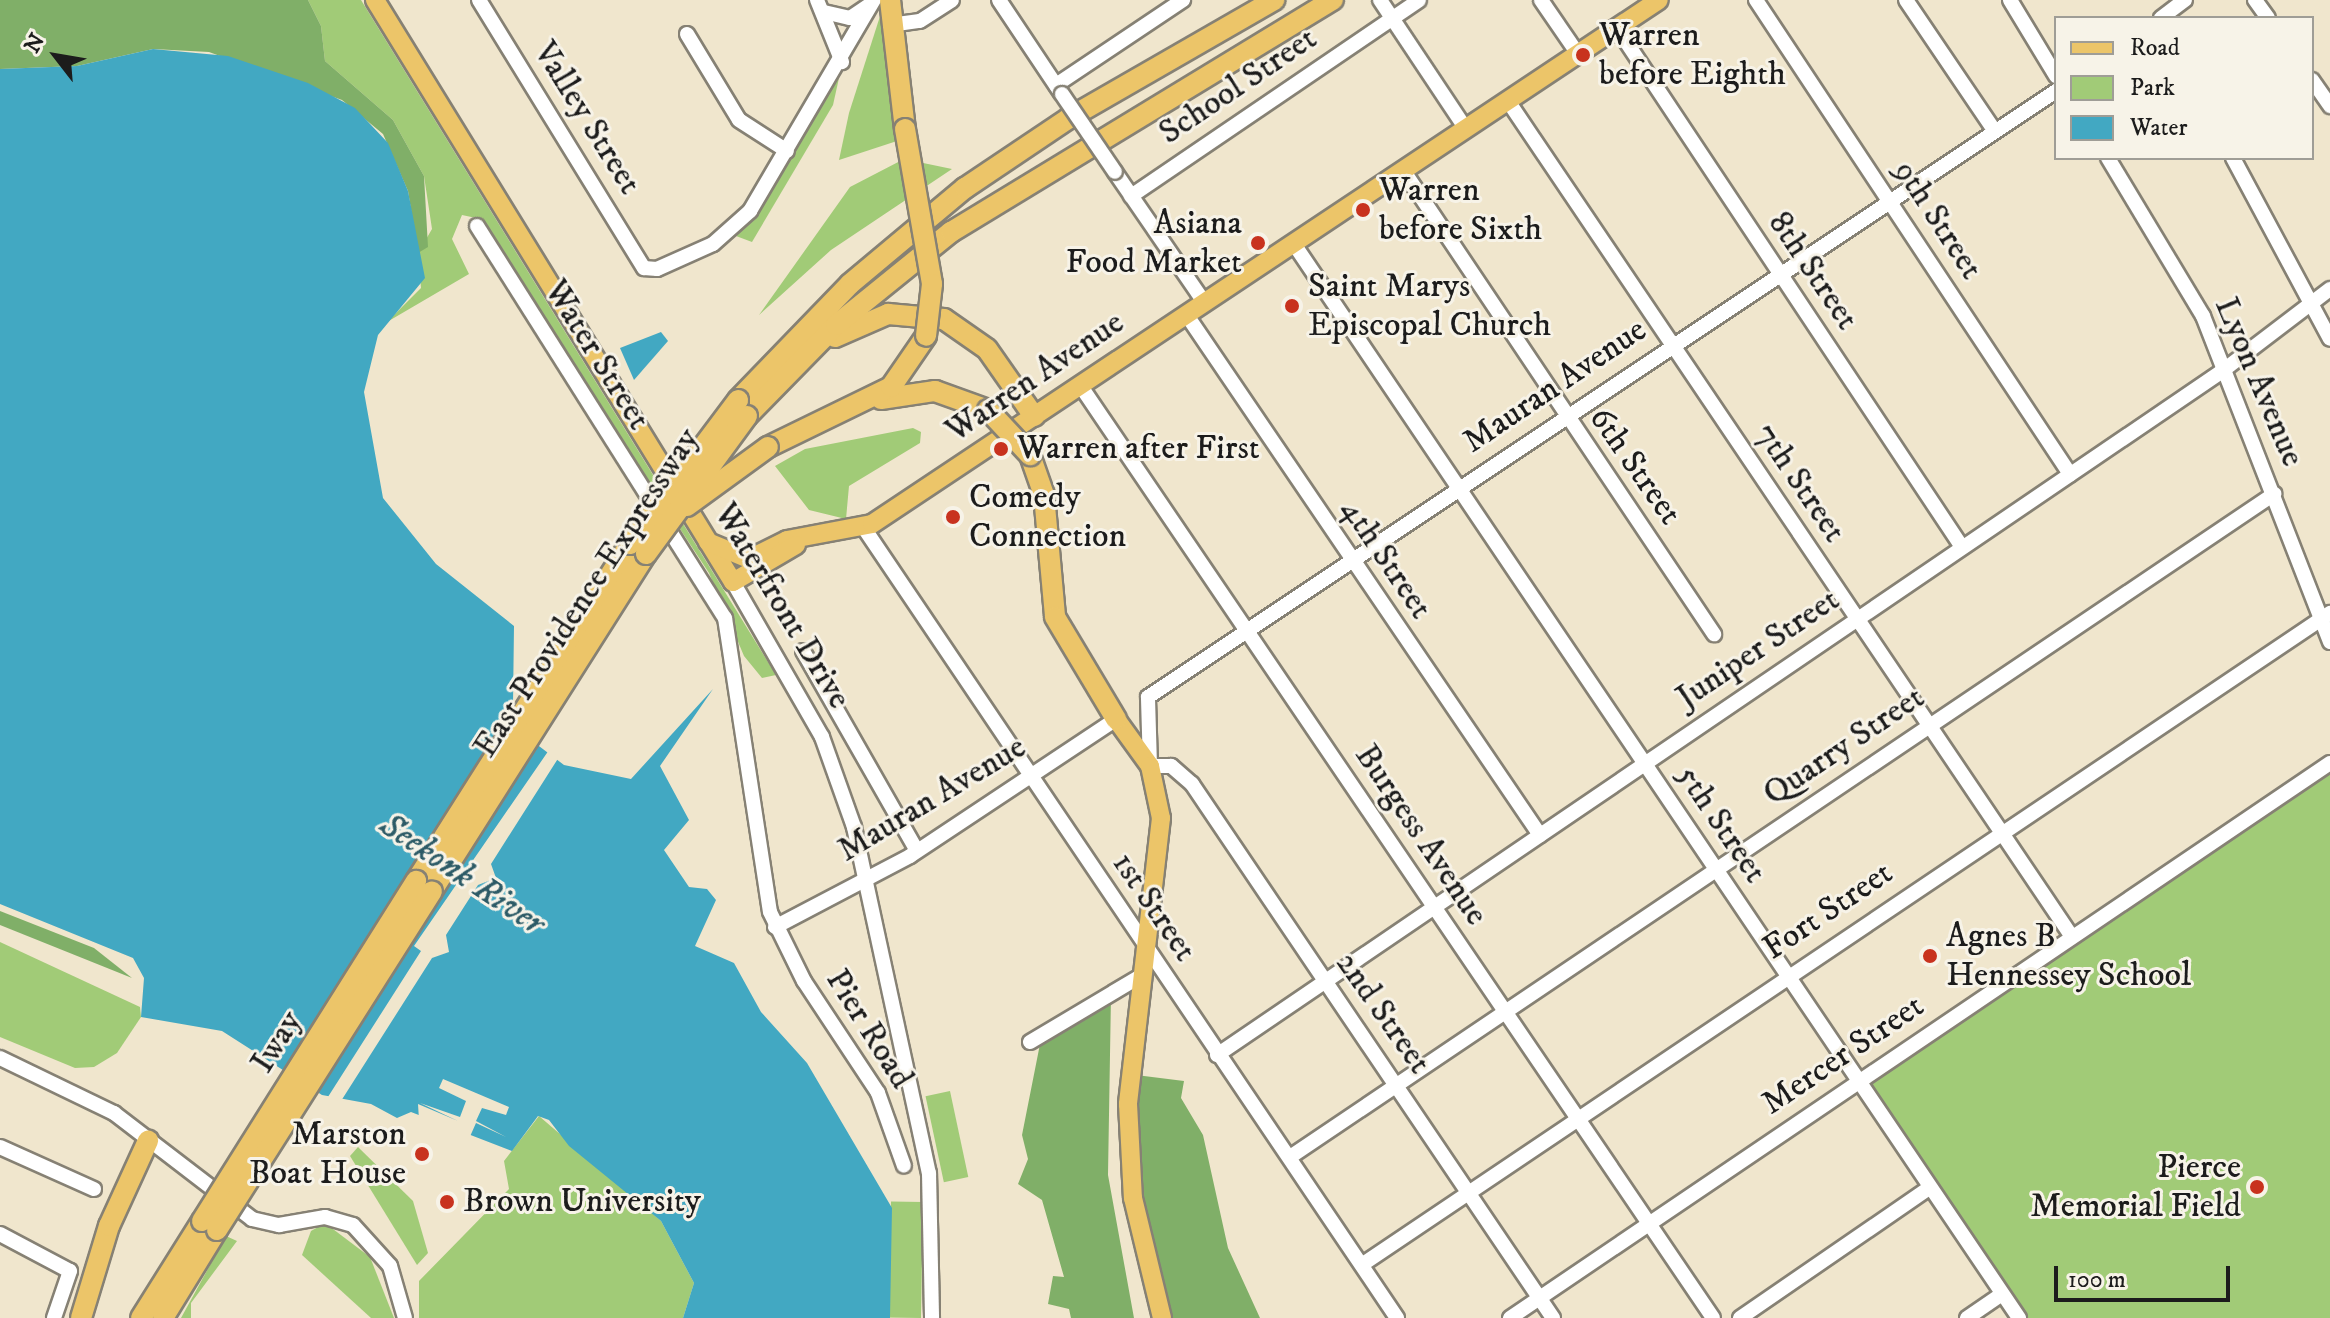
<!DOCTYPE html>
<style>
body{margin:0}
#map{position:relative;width:2330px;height:1318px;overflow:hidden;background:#f0e6cd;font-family:"IM FELL DW Pica",serif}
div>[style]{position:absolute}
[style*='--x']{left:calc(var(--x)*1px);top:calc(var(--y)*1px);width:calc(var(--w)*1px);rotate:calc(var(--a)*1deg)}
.green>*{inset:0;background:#a1cb77;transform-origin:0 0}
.forest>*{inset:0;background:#80af68}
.water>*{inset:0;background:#42a8c2}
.pier>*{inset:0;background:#f0e6cd}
.roads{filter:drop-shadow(2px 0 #868174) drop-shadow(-2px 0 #868174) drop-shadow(0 2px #868174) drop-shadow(0 -2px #868174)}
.minor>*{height:14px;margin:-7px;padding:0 7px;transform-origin:7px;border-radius:7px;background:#fff}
.major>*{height:18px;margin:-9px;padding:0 9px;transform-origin:9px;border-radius:9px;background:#ecc569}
.highway>*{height:20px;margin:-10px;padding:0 10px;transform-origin:10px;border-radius:10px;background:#ecc569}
.bridges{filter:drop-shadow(2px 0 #868174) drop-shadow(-2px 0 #868174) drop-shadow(0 2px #868174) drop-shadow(0 -2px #868174)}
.minor-bridge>*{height:14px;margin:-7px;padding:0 7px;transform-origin:7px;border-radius:7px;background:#fff}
.highway-bridge>*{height:20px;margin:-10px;padding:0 10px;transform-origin:10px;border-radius:10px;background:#ecc569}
.dots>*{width:22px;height:22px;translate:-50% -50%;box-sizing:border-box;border:4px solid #f7f3e8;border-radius:50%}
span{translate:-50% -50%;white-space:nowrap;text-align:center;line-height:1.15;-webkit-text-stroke:6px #f7f3e8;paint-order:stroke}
.poi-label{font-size:34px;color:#1c1c1c}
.left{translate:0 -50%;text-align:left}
.right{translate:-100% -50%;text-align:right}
.street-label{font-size:34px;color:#1c1c1c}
.water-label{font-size:36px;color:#2d5b67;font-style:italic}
.legend{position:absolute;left:2054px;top:16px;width:260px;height:144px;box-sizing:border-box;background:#f7f3e8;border:2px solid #9f9d96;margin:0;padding:10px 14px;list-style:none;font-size:24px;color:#1c1c1c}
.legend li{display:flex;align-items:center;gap:16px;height:40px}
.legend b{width:40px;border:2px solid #9f9d96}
.north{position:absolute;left:16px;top:16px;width:80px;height:80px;-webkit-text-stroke:6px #f7f3e8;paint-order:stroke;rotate:301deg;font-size:22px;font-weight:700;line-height:32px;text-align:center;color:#1c1c1c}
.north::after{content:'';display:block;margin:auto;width:28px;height:36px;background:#1c1c1c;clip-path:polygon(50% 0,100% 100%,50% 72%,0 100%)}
.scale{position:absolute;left:2054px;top:1266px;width:176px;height:36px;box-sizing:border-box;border:4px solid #1c1c1c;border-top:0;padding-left:10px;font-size:24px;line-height:28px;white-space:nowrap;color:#1c1c1c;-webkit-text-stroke:6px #f7f3e8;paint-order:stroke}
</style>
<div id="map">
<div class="green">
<i style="clip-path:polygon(308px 0,361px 0,776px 675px,762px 678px,744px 656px,709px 573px,476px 218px,462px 215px,452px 239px,469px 274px,387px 322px,421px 288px,418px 253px,432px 229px,424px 176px,393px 120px,325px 61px,321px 26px)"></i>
<i style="clip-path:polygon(882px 10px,897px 141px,839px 160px,849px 113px)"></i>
<i style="clip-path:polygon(839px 78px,833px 105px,752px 242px,736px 236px)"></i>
<i style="clip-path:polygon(904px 159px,952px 169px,831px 250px,759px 315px,850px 187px)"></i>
<i style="clip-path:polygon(913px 428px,921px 432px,920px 443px,849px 486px,846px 519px,809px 510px,775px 466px,805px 449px)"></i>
<i style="clip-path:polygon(2330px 767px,2330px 1318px,2024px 1318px,1866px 1086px)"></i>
<i style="clip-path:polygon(0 942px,140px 1007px,141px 1017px,117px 1053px,94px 1067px,75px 1068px,0 1037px)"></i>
<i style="left:950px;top:1091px;width:88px;height:25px;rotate:78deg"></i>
<i style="clip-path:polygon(539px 1116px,661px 1221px,694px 1283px,683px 1318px,419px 1318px,419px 1281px,509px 1189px,504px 1161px)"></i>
<i style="clip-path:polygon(358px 1147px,413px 1201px,428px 1253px,417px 1265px,350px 1156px)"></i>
<i style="left:923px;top:1202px;width:116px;height:32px;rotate:91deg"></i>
<i style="clip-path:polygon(325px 1223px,370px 1257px,394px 1318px,371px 1318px,302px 1255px,311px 1231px)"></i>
<i style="clip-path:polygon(226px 1236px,237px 1241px,191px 1303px,191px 1318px,181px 1318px)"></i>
</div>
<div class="forest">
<i style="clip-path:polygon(0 0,308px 0,321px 26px,325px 61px,393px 120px,424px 176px,428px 247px,418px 253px,408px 191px,383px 134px,342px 100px,209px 52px,153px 49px,77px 66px,0 69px)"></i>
<i style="clip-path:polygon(0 911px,94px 948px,132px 978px,0 925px)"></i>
<i style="clip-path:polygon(1111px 995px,1108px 1175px,1134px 1318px,1071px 1318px,1069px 1309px,1048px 1304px,1053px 1276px,1064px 1277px,1042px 1200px,1018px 1184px,1028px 1159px,1022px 1135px,1040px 1044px)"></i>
<i style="clip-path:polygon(1136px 1075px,1184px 1081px,1181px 1098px,1203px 1135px,1228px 1248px,1260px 1318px,1167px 1318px,1136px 1193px)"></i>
</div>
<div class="water">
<i style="clip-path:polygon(153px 49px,228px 56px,308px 83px,355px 108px,388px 143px,408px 191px,425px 278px,378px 335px,364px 392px,383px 498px,436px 564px,514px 626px,513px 704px,531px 740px,564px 765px,631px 779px,713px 689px,660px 766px,689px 820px,664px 850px,689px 887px,707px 889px,716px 900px,695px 946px,734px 963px,761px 1012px,807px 1063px,892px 1208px,890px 1318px,683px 1318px,694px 1283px,661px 1221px,569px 1146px,549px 1120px,538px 1116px,512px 1151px,411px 1112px,397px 1118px,371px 1104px,322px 1095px,222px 1031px,141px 1017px,144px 978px,133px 958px,0 904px,0 69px,77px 66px)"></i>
<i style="clip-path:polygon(661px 332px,668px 341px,634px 380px,620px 348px)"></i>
</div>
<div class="pier">
<i style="clip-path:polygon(549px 750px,559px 757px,491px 864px,496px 878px,478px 885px,446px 935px,449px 952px,432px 958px,341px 1101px,326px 1100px,421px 951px,414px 946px)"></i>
<i style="clip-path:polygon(443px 1079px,509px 1107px,506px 1115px,482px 1108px,476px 1121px,506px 1137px,476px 1123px,468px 1141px,419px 1120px,418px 1104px,458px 1121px,420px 1103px,460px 1117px,466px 1101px,439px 1088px)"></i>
</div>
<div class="roads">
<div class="minor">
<i style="--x:479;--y:0;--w:315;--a:58.4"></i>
<i style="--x:644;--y:268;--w:13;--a:4"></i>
<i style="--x:657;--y:269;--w:61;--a:-24.1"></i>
<i style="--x:713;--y:244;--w:50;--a:-41.7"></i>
<i style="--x:750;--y:211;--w:245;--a:-59.6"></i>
<i style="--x:817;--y:0;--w:67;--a:68"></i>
<i style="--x:999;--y:0;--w:112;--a:56.3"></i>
<i style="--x:1380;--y:0;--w:155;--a:56.3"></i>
<i style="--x:1541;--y:0;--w:65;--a:55.6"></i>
<i style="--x:1756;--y:0;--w:569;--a:56.48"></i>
<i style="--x:1906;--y:0;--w:157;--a:55.9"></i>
<i style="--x:2010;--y:0;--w:89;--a:58.8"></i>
<i style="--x:2255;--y:0;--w:22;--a:54"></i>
<i style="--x:824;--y:12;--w:27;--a:13"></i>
<i style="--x:850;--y:18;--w:25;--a:-34"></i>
<i style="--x:2161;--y:18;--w:30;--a:-37"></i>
<i style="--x:890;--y:25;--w:30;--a:-8"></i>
<i style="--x:920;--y:21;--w:38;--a:-33"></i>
<i style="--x:1617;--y:28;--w:623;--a:56.39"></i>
<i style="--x:687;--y:34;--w:100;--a:58.8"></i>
<i style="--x:739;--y:120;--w:57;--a:32.9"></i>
<i style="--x:2312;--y:80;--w:32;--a:55"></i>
<i style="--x:1056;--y:85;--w:153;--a:-33.8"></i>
<i style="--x:1508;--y:101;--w:1008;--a:55.99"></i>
<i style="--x:2108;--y:158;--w:184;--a:59"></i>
<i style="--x:2203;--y:316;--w:350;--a:68.7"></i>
<i style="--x:2233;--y:158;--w:205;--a:61.8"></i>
<i style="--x:1403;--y:170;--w:559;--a:56.17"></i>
<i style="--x:1115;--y:172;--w:158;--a:55.6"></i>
<i style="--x:1131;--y:196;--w:348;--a:-34.2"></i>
<i style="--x:477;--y:226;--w:464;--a:57.7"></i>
<i style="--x:725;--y:618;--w:297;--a:81.3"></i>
<i style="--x:770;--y:912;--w:77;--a:63.8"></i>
<i style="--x:804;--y:981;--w:134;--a:56.5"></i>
<i style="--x:878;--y:1093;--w:77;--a:70.4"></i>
<i style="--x:1294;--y:244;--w:1296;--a:55.98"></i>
<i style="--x:1186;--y:314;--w:630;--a:55.81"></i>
<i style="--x:1080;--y:385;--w:1127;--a:55.84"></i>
<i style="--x:864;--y:528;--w:953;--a:55.99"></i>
<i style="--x:733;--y:582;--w:179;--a:60.1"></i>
<i style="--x:822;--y:737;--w:96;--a:70.4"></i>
<i style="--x:854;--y:827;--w:354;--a:77.8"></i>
<i style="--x:929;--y:1173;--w:145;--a:88.8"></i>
<i style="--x:803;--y:651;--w:230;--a:60.3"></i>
<i style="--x:775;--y:927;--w:153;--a:-27.7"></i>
<i style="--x:910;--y:856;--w:247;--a:-33.6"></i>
<i style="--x:1030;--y:1042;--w:127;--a:-30.8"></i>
<i style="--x:1217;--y:1055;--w:1214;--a:-34.23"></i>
<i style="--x:2221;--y:372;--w:137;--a:-37.3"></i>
<i style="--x:0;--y:1058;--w:127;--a:25.8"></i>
<i style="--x:114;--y:1113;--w:174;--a:37.5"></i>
<i style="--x:252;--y:1219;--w:28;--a:13"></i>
<i style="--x:279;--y:1225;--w:47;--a:-9.9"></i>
<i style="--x:325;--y:1217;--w:29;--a:16"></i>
<i style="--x:353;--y:1225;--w:55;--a:47.9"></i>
<i style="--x:390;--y:1266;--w:54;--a:73.9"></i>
<i style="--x:0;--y:1147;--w:103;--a:24.1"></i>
<i style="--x:1290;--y:1157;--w:1187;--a:-33.97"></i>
<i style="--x:0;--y:1234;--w:79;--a:27.9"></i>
<i style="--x:70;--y:1271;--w:50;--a:108.8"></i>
<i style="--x:1363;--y:1264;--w:1166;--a:-33.95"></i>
<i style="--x:1510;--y:1318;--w:990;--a:-34.09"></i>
<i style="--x:1553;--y:1318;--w:645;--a:-124.06"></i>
<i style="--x:1192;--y:784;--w:28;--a:-139"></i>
<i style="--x:1171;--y:766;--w:21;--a:180"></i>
<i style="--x:1150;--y:766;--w:69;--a:-91.7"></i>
<i style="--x:1148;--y:697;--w:1092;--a:-33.72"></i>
<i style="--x:1740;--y:1318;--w:229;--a:-34.5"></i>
<i style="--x:1967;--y:1318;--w:42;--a:-34.4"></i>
</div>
<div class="major">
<i style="--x:375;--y:0;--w:683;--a:58.4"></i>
<i style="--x:708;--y:542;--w:44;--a:22.5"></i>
<i style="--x:749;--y:559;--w:42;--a:-26.6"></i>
<i style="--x:787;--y:540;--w:86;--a:-10.7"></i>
<i style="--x:872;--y:524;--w:945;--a:-33.66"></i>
<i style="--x:733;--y:582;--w:73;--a:-30.4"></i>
<i style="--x:1116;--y:719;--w:58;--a:54.1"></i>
<i style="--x:1150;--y:766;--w:53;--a:78.1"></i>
<i style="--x:1161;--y:818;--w:288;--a:96.6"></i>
<i style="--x:1128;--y:1104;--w:94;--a:87"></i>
<i style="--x:1133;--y:1198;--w:123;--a:76.4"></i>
</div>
<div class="highway">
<i style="--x:890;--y:0;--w:130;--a:83.4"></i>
<i style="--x:835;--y:337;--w:58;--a:-23.5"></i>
<i style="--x:888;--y:314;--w:56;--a:5.1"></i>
<i style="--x:944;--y:319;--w:52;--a:34.9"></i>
<i style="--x:987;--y:349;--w:82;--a:55"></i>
<i style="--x:881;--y:399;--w:55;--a:-8.4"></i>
<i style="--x:935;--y:391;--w:56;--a:19.7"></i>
<i style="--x:738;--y:400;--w:161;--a:-46"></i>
<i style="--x:850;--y:284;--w:150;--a:-39.9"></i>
<i style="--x:965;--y:188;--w:125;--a:-33.9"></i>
<i style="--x:1069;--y:118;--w:237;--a:-29.9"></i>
<i style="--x:747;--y:416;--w:127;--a:-45.6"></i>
<i style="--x:836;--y:325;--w:148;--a:-39"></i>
<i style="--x:951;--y:232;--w:447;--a:-31.3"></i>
<i style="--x:768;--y:447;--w:137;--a:-26"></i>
<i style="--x:891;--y:387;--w:62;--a:-55.5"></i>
<i style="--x:1030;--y:455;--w:42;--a:70.7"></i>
<i style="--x:1044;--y:495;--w:122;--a:84.8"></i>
<i style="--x:1055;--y:617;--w:119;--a:59.1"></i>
<i style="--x:416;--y:881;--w:399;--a:-57.6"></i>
<i style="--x:432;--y:891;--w:399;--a:-57.6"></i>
<i style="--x:81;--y:1318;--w:96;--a:-73.1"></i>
<i style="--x:109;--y:1226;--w:94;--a:-65.4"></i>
<i style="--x:141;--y:1318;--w:115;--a:-57.8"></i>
<i style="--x:163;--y:1318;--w:103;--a:-58.5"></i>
</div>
</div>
<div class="bridges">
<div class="minor-bridge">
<i style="--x:1062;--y:94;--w:94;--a:55.8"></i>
</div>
<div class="highway-bridge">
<i style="--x:905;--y:129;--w:157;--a:80.1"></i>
<i style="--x:932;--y:284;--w:52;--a:96.6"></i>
<i style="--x:988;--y:410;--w:62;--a:47"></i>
<i style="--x:687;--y:506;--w:100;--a:-36.1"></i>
<i style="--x:630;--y:544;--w:180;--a:-53.1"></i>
<i style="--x:646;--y:554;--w:171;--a:-53.8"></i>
<i style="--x:202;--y:1221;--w:402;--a:-57.8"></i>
<i style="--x:217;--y:1230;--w:401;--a:-57.6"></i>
</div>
</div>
<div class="dots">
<i style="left:1583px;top:55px;background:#c8321e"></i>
<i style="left:1363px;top:210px;background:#c8321e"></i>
<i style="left:1258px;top:243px;background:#c8321e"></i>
<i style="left:1292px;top:306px;background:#c8321e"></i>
<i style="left:1001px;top:449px;background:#c8321e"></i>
<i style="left:953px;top:517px;background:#c8321e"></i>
<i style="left:1930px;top:956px;background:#c8321e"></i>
<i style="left:422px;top:1154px;background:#c8321e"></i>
<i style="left:2257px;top:1187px;background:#c8321e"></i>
<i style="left:447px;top:1202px;background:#c8321e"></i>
</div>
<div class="poi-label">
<span class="left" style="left:1599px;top:55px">Warren<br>before Eighth</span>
<span class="left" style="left:1379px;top:210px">Warren<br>before Sixth</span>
<span class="right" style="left:1242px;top:243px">Asiana<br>Food Market</span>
<span class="left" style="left:1308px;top:306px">Saint Marys<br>Episcopal Church</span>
<span class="left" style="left:1017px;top:449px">Warren after First</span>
<span class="left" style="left:969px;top:517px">Comedy<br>Connection</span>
<span class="left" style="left:1946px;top:956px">Agnes B<br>Hennessey School</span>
<span class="right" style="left:406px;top:1154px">Marston<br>Boat House</span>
<span class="right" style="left:2241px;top:1187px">Pierce<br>Memorial Field</span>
<span class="left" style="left:463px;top:1202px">Brown University</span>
</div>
<div class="street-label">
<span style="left:1238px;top:86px;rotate:-34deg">School Street</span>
<span style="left:587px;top:118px;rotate:58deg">Valley Street</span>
<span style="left:1938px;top:220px;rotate:57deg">9th Street</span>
<span style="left:1813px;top:271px;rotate:56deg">8th Street</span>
<span style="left:597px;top:355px;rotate:58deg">Water Street</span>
<span style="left:1035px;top:377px;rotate:-34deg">Warren Avenue</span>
<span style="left:2259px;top:382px;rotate:67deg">Lyon Avenue</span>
<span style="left:1555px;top:386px;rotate:-34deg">Mauran Avenue</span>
<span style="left:1635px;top:466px;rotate:55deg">6th Street</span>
<span style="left:1800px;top:483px;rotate:56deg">7th Street</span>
<span style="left:1386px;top:559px;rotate:56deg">4th Street</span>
<span style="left:587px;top:593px;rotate:-57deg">East Providence Expressway</span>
<span style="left:782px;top:606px;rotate:59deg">Waterfront Drive</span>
<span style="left:1758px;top:649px;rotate:-34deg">Juniper Street</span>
<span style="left:1844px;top:746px;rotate:-34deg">Quarry Street</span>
<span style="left:932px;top:799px;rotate:-31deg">Mauran Avenue</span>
<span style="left:1721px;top:824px;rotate:56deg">5th Street</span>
<span style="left:1421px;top:835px;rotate:56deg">Burgess Avenue</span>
<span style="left:1154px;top:907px;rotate:56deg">1st Street</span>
<span style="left:1828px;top:911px;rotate:-34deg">Fort Street</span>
<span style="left:1383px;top:1013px;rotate:55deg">2nd Street</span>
<span style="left:869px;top:1029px;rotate:58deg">Pier Road</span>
<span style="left:277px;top:1042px;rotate:-58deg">Iway</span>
<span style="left:1843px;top:1055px;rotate:-34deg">Mercer Street</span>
</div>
<div class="water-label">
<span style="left:462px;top:874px;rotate:34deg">Seekonk River</span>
</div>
<ul class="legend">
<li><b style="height:10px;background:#ecc569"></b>Road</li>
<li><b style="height:22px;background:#a1cb77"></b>Park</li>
<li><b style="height:22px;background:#42a8c2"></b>Water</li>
</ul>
<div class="north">N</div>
<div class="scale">100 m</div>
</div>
